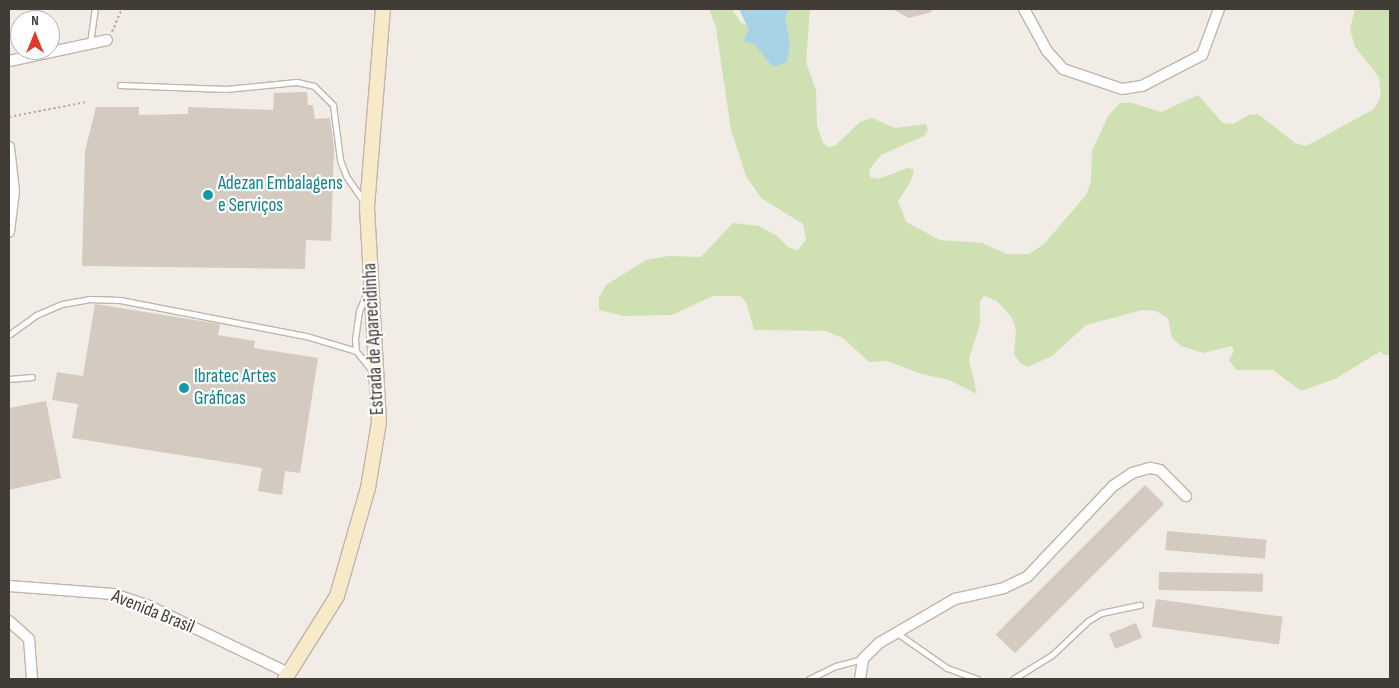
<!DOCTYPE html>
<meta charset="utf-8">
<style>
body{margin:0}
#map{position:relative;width:1399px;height:688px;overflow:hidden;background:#f1ece5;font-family:"Sofia Sans Condensed",sans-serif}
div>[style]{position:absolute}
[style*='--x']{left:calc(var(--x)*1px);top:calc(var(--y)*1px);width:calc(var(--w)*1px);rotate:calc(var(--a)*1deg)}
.green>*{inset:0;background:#cfe1b2}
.water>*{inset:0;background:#a8d2e8}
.building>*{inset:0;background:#d4cabf;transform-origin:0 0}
.path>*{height:2px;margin-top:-1px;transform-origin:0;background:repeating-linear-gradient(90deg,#bbae9c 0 2.5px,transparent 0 5px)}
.roads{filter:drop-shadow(1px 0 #beb6ac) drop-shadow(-1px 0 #beb6ac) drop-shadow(0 1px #beb6ac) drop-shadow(0 -1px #beb6ac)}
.lane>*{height:5px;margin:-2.5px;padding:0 2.5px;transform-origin:2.5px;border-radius:2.5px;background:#fff}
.street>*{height:10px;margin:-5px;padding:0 5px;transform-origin:5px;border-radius:5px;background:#fff}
.secondary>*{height:14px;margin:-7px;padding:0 7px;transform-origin:7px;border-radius:7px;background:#f8e9c8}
.dots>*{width:14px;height:14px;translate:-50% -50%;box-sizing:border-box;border:2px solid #fff;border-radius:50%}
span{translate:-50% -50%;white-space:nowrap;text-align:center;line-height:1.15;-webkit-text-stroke:4.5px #fff;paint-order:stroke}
.culture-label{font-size:19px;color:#0d838f}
.left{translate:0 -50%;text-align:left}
.street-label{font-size:19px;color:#423c36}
.frame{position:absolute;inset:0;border:10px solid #423c36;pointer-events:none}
.north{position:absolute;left:10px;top:10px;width:50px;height:50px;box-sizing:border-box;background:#fff;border:1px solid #b3b1af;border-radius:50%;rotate:0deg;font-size:14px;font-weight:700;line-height:20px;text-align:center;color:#423c36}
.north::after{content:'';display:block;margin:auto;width:18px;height:22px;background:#e2382b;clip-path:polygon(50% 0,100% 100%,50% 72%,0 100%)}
</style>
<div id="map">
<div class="green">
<i style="clip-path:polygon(709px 9px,732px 9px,741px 23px,763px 30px,785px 9px,810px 9px,806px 62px,816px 90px,817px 125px,823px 143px,828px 147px,835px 146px,860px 122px,872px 118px,895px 128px,926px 124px,928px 130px,924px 136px,881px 155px,869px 170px,870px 177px,878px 179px,908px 168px,914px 169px,911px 181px,898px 201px,906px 222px,940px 240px,982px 243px,1007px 254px,1029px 254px,1044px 244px,1086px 195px,1091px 181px,1092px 151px,1108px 116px,1120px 103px,1132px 103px,1161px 112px,1198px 95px,1223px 123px,1233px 124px,1249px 115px,1258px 114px,1295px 143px,1306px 146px,1374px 109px,1381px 96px,1379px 77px,1355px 47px,1350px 29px,1355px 9px,1390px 9px,1390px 355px,1383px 355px,1381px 351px,1335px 379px,1301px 391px,1273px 370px,1236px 370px,1229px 360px,1234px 351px,1231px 346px,1204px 353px,1181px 346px,1172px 338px,1168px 318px,1156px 311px,1142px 310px,1086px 325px,1052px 356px,1028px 367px,1020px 363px,1014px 354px,1016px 330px,1012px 318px,997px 301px,984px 296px,980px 301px,980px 324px,969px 359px,977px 394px,949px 380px,922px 374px,887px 361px,869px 362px,843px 338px,825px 331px,754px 330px,746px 302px,740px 296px,713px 296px,672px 315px,624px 316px,599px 310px,599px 297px,606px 285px,646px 260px,669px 256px,701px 257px,733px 223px,759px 226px,777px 236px,788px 247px,798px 250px,806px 240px,803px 224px,761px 198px,746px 176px,731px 130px,716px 28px)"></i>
</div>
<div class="water">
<i style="clip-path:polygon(739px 9px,789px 9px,785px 17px,790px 44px,787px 62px,773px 67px,754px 44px,743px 41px,749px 30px)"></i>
</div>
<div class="building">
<i style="clip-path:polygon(892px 9px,931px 9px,932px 12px,909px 18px)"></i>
<i style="clip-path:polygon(307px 92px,308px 105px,313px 105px,315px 119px,330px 118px,334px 147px,331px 241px,306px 240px,305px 269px,82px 266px,85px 151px,96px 107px,139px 107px,139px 115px,188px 114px,188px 107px,273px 110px,274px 93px)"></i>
<i style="clip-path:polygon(95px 304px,220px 324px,218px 335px,255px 341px,254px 348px,318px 358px,300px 473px,285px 471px,282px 495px,258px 491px,262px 468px,72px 438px,78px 404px,52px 400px,57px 372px,83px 376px)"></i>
<i style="clip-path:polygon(46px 401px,61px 478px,9px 490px,9px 408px)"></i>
<i style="left:1145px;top:485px;width:27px;height:211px;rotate:45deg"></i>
<i style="left:1167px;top:531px;width:100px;height:19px;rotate:5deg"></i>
<i style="left:1159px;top:572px;width:104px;height:18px;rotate:1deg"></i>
<i style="left:1156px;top:599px;width:128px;height:28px;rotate:8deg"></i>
<i style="left:1136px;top:623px;width:16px;height:29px;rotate:68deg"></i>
</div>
<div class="path">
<i style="--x:112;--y:32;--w:25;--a:-67"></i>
<i style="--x:9;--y:117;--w:78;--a:-11"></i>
</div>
<div class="roads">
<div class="lane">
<i style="--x:90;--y:43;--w:34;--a:-82"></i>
<i style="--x:120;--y:85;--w:106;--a:2.2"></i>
<i style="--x:226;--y:89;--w:71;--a:-5.6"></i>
<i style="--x:297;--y:82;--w:17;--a:13"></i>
<i style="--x:314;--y:86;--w:27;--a:45"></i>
<i style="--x:333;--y:105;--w:55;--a:82.7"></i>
<i style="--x:340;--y:160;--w:17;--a:69"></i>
<i style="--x:346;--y:176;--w:32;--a:55"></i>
<i style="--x:368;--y:289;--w:24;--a:112"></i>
<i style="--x:359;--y:311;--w:29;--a:98"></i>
<i style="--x:355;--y:340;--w:11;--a:85"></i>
<i style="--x:356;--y:351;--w:27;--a:51"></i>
<i style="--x:10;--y:334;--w:32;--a:-36"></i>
<i style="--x:36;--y:315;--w:28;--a:-23"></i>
<i style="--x:62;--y:304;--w:27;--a:-10"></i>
<i style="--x:89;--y:299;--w:31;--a:2"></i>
<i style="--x:120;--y:300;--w:189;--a:11"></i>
<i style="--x:306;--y:336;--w:52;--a:16.7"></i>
<i style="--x:9;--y:379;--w:23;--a:-5"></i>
<i style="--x:897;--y:633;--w:61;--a:35"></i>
<i style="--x:947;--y:668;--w:32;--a:20"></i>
<i style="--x:809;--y:679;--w:30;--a:-26"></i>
<i style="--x:836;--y:666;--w:28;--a:-15"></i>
<i style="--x:1013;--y:679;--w:46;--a:-31.6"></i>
<i style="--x:1052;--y:655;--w:50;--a:-43.4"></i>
<i style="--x:1088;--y:621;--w:15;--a:-32"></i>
<i style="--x:1101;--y:613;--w:40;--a:-12"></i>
</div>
<div class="street">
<i style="--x:1024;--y:9;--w:48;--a:61.3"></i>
<i style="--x:1047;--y:51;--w:24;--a:48"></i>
<i style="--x:1063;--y:69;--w:62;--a:18.7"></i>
<i style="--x:1122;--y:89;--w:20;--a:-9"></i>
<i style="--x:1142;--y:86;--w:68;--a:-27.3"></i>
<i style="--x:1202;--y:55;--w:49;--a:-69.7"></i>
<i style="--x:9;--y:61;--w:100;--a:-12.1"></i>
<i style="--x:9;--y:147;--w:44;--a:83.5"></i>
<i style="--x:14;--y:191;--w:41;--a:97"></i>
<i style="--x:9;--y:586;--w:105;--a:4.4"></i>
<i style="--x:114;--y:594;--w:37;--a:19"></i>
<i style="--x:149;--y:606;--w:154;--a:25.7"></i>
<i style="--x:9;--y:621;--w:27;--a:42"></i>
<i style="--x:29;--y:639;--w:40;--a:85.7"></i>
<i style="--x:860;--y:679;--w:20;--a:-81"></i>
<i style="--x:863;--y:659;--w:23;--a:-45"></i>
<i style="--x:879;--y:643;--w:88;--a:-30.1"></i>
<i style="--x:955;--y:599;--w:50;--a:-12.7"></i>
<i style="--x:1004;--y:588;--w:25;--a:-26"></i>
<i style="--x:1027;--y:577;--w:125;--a:-46.6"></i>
<i style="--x:1113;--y:486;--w:23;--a:-34"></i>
<i style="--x:1132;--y:473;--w:19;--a:-16"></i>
<i style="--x:1150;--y:468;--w:10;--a:11"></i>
<i style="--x:1160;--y:470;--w:37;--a:45"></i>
</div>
<div class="secondary">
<i style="--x:285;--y:679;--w:98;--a:-57.9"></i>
<i style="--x:337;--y:596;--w:112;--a:-74"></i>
<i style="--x:368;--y:488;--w:67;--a:-80.5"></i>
<i style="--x:379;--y:422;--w:215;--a:-93.2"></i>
<i style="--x:367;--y:207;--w:199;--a:-85.4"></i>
</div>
</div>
<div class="dots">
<i style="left:208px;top:195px;background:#0f9aa8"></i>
<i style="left:184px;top:388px;background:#0f9aa8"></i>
</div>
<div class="culture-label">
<span class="left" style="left:218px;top:195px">Adezan Embalagens<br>e Serviços</span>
<span class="left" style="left:194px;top:388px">Ibratec Artes<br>Gráficas</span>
</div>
<div class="street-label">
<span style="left:374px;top:339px;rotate:-93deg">Estrada de Aparecidinha</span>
<span style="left:153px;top:612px;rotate:22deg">Avenida Brasil</span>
</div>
<div class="frame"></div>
<div class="north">N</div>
</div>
